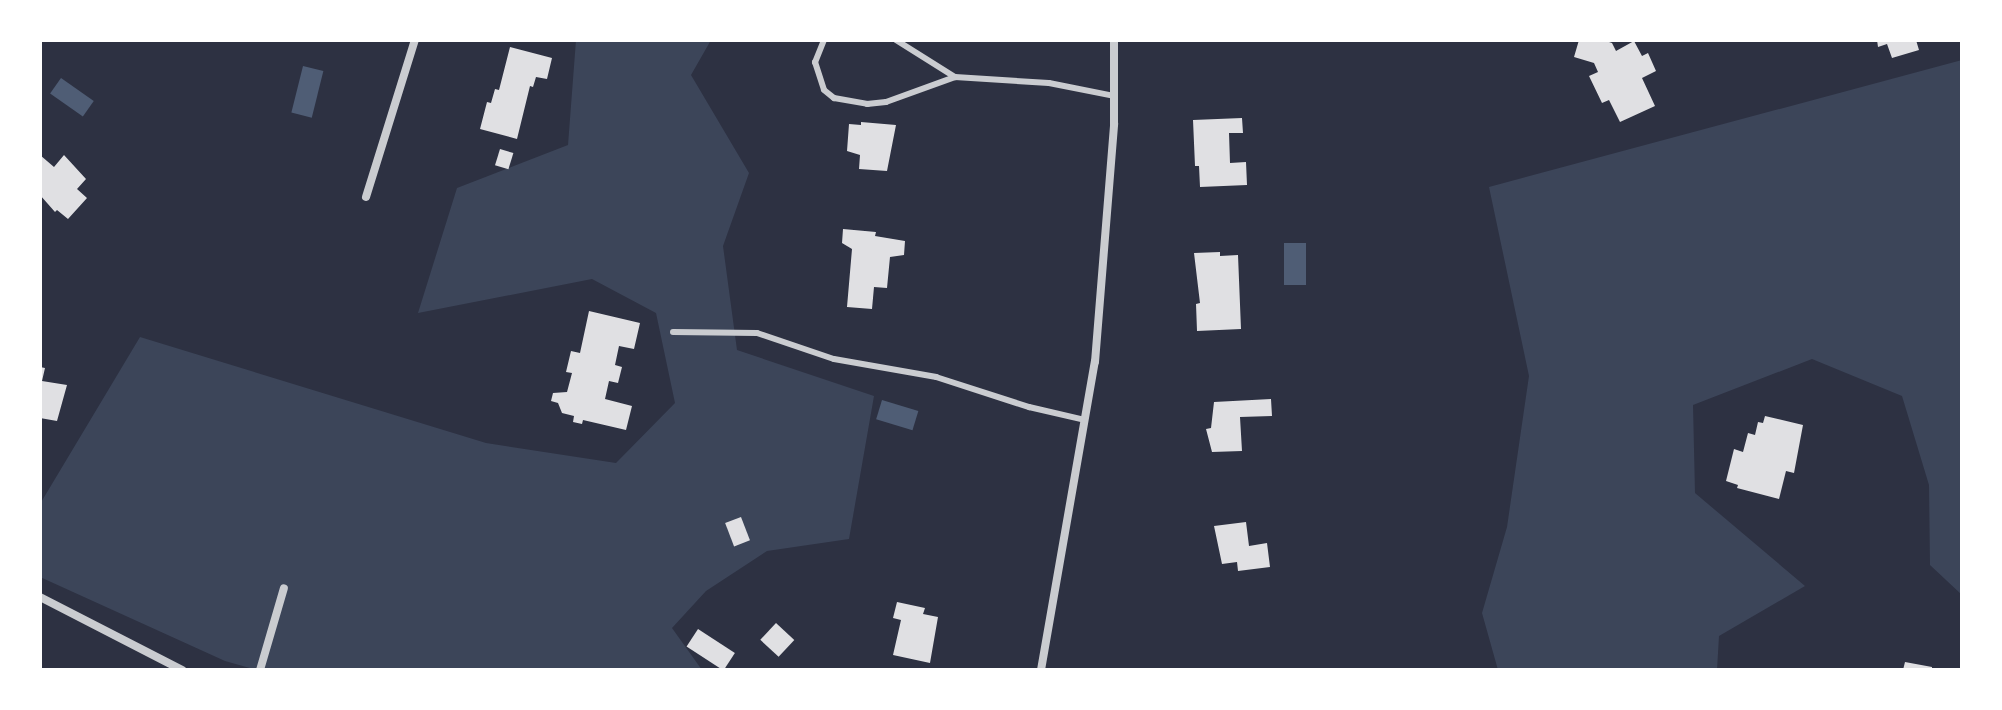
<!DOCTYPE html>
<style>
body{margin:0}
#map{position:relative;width:2002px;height:710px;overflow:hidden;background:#2d3142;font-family:"Crimson Pro",serif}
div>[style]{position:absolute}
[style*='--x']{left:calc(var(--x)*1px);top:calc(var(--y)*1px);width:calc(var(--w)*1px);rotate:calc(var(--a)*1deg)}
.green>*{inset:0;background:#3c4559}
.water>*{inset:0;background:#4f5d75;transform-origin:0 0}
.building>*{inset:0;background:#e0e0e3;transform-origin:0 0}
.service>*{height:6px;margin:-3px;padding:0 3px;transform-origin:3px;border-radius:3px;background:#caccd0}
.minor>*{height:8px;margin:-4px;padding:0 4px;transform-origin:4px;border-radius:4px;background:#caccd0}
span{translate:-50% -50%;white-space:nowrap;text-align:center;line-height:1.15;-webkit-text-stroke:8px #fff;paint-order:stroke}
.frame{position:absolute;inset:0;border:42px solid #fff;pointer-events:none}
</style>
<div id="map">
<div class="green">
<i style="clip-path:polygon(576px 40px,711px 40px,691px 75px,749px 173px,723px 246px,737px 350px,874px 396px,849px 539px,767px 551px,706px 591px,672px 628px,702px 670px,257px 670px,225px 661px,40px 577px,40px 504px,140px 337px,486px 443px,616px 463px,675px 403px,656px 313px,592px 279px,418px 313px,457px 188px,568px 145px)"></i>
<i style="clip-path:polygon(1962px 60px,1962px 595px,1930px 565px,1929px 485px,1902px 396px,1812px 359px,1693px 405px,1695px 493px,1805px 586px,1719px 636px,1717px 670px,1498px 670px,1482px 613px,1507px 527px,1529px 376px,1489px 187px)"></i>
</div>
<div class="water">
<i style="left:303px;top:66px;width:21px;height:48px;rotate:14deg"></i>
<i style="left:61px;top:78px;width:40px;height:19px;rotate:35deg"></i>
<i style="left:1284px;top:243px;width:22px;height:42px"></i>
<i style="left:882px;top:400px;width:38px;height:20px;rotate:17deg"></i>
</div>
<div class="building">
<i style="clip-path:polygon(1579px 40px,1603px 40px,1612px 43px,1616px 51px,1634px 41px,1642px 56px,1648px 53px,1656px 71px,1642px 78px,1655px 106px,1620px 122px,1609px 100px,1602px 103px,1589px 76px,1598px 72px,1594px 63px,1574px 57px)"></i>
<i style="clip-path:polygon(1877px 40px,1916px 40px,1919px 50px,1892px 58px,1887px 44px,1878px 47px)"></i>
<i style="clip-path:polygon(510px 47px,552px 58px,547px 79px,536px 77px,533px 87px,530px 86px,517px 139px,480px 129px,487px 102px,491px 103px,495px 89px,499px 90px)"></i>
<i style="clip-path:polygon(1242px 118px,1243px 133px,1229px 133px,1230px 163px,1246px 162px,1247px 185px,1200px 187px,1199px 166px,1195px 166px,1193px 120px)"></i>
<i style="clip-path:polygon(861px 122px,896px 125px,887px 171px,859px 169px,860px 155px,847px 151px,849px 124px,861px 125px)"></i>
<i style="left:500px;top:149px;width:14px;height:17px;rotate:17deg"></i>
<i style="clip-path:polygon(40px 155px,54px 167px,64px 155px,86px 179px,77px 189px,87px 198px,68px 219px,57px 210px,55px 212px,40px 195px)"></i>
<i style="clip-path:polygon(843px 229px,876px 232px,875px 236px,905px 241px,904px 255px,890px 257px,887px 288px,874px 287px,872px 309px,847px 307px,852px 249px,842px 243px)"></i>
<i style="clip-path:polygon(1220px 252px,1220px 256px,1238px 255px,1241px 329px,1197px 331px,1196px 304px,1200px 303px,1194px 253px)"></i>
<i style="clip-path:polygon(589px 311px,640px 323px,634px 349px,619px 346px,615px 365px,622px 367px,618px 383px,609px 381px,605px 399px,632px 406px,626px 430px,583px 420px,582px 424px,573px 422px,574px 416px,562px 413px,558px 403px,551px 401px,553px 393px,567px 392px,572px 373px,566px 372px,571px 351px,580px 353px)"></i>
<i style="clip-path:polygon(40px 367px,45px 368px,42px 381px,67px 385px,57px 421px,40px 418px)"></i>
<i style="clip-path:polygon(1271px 399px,1272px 416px,1240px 417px,1242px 451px,1212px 452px,1206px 429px,1211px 428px,1214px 402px)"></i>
<i style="clip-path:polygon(1765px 416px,1803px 425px,1794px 473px,1786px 471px,1779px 499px,1737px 488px,1738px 485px,1726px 481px,1734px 449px,1743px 452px,1748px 433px,1755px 435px,1758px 422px,1763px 423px)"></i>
<i style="left:741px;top:517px;width:25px;height:17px;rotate:69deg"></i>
<i style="clip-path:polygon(1246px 522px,1249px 546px,1267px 543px,1270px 567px,1238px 571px,1237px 562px,1222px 564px,1214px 526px)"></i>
<i style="clip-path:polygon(897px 602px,925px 608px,923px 614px,938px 617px,930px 663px,893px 655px,901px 620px,893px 618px)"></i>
<i style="left:776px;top:623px;width:25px;height:23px;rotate:43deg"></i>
<i style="left:698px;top:629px;width:44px;height:21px;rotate:33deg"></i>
<i style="clip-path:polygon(1905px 662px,1932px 667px,1932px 670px,1903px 670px)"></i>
</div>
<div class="service">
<i style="--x:824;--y:40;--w:24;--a:112"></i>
<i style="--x:815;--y:62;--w:29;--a:72"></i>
<i style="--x:824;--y:90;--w:13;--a:39"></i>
<i style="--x:834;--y:98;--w:34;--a:10"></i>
<i style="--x:867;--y:104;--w:19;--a:-6"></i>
<i style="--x:886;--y:102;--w:73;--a:-19.9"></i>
<i style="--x:955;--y:77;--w:94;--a:3.7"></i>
<i style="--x:1049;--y:83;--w:66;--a:11.3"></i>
<i style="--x:896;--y:40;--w:70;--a:32.1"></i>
<i style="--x:673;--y:332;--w:84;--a:0.7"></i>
<i style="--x:757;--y:333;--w:81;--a:18.7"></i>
<i style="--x:834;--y:359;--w:104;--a:10"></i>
<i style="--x:936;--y:377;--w:98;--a:17.9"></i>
<i style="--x:1029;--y:407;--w:57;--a:13.1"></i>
</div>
<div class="minor">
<i style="--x:366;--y:197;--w:164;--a:-72.7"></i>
<i style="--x:40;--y:597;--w:160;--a:27.2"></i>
<i style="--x:260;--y:670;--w:85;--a:-73.7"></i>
<i style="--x:1041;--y:670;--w:313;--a:-80.1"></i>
<i style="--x:1095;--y:362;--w:239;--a:-85.4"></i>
<i style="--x:1114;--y:124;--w:84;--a:-90"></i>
</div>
<div class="frame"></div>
</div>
